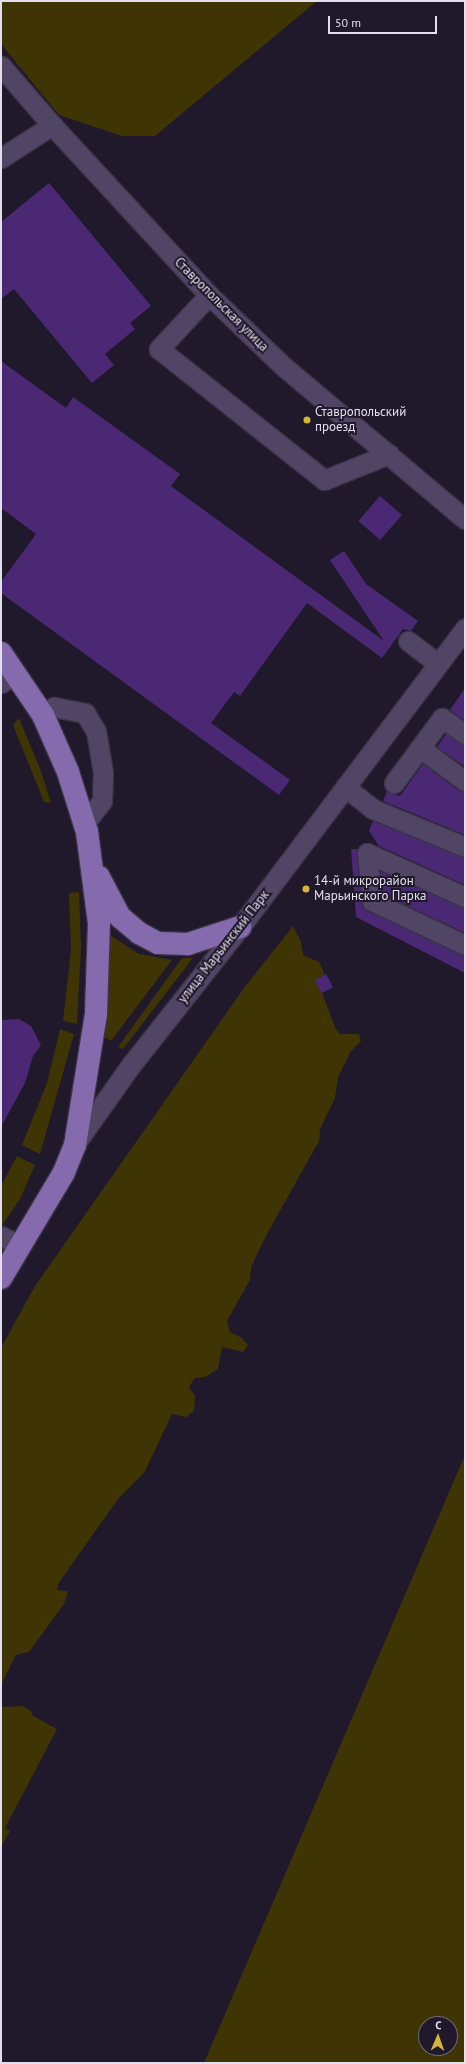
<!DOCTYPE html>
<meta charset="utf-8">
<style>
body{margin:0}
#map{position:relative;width:466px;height:2064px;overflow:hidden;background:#20192c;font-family:"PT Sans",sans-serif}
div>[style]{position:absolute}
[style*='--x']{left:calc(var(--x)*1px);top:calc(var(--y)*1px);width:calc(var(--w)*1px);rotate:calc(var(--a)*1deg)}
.green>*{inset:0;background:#3f3403}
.building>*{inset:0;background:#4a2873;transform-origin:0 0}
.roads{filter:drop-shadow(1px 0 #3b3547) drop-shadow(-1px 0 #3b3547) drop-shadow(0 1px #3b3547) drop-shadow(0 -1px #3b3547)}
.minor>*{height:19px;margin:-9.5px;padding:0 9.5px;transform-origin:9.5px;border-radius:9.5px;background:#514566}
.major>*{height:22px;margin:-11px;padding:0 11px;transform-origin:11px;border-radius:11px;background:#856bae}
.dots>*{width:11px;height:11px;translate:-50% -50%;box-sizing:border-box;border:2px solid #20192c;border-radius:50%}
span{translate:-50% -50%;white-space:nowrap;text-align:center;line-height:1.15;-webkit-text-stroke:4px #20192c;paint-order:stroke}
.street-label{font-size:13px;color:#e3dfec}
.poi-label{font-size:13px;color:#e3dfec}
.left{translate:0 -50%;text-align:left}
.frame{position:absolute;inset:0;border:2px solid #e3dfec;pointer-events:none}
.north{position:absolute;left:418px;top:2016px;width:40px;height:40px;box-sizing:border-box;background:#20192c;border:1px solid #6e6879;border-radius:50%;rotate:2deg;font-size:11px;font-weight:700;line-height:16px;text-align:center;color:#e3dfec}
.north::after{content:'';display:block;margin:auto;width:14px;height:18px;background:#d5b534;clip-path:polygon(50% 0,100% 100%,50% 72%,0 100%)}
.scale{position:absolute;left:328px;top:16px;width:109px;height:18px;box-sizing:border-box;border:2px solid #e3dfec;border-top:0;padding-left:5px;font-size:12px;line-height:14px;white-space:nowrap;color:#e3dfec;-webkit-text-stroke:3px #20192c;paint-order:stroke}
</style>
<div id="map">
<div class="green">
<i style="clip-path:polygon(1px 1px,317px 1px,155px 136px,122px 136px,59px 115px,1px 44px)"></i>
<i style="clip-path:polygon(19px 718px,41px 771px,51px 803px,44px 802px,13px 725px)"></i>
<i style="clip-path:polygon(79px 892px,81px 948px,77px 1024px,63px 1021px,71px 950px,69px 893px)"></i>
<i style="clip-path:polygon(293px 926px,301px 942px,303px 955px,319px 962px,324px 972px,321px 990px,335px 1027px,340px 1034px,359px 1034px,361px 1041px,351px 1051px,338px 1077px,335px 1098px,320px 1129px,319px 1141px,267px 1234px,251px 1267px,250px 1280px,227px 1321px,230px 1332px,242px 1338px,248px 1345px,243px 1352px,222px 1347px,218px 1369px,205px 1377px,195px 1378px,189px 1387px,195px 1396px,194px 1411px,186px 1417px,172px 1414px,144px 1473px,118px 1499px,58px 1584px,57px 1590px,68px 1591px,64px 1604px,29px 1652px,16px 1655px,1px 1685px,1px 1348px,35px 1286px,244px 988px)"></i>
<i style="clip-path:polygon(107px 933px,139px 954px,172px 960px,111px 1041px,103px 1036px)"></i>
<i style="clip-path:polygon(182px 958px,193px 958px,123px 1049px,118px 1047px)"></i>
<i style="clip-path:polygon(60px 1029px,74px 1034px,40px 1154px,22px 1145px,47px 1083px)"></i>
<i style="clip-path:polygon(17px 1156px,35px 1165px,20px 1199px,1px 1227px,1px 1186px)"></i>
<i style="clip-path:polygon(evenodd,465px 1455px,465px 2063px,204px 2063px,465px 1455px,426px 2024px,450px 2024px,450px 2048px,426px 2048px,426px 2024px)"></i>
<i style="clip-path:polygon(23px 1706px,31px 1711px,33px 1716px,57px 1729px,5px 1828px,10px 1831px,1px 1847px,1px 1707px)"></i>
</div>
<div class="building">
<i style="clip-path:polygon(49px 183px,151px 306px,130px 323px,135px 329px,105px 354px,114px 365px,92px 383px,14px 289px,1px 299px,1px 222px)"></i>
<i style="clip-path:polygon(1px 361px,66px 408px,73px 397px,180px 474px,171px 486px,384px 641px,330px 560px,344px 551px,366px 584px,418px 621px,411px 631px,403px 629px,382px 658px,307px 603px,240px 696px,234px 692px,211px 723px,290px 780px,279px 795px,1px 593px,1px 582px,36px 534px,1px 508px)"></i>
<i style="left:380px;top:496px;width:29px;height:33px;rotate:41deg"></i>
<i style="clip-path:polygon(465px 688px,465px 721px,450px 710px)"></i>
<i style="clip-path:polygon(446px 734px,465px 745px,465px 767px,437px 747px)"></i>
<i style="clip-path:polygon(423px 764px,458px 790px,465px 792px,465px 835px,383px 801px,387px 791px,400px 796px)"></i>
<i style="clip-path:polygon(373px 821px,465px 858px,465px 885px,379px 846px,369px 831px)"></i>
<i style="clip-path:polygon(351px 849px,357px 849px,363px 908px,465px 956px,465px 973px,356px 917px)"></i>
<i style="clip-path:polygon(380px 871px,465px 908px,465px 933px,382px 894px)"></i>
<i style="left:326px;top:974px;width:15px;height:13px;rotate:62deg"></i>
<i style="clip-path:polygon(19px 1019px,31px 1026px,41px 1045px,33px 1056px,25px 1083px,1px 1127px,1px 1020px)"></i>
</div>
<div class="roads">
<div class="minor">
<i style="--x:1;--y:66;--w:78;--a:49.2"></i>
<i style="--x:52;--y:125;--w:231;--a:47.3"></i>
<i style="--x:209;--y:295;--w:103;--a:43.8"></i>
<i style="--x:283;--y:366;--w:238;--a:40.1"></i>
<i style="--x:1;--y:158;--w:61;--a:-32.9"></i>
<i style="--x:209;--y:295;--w:74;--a:132.8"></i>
<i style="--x:159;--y:349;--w:211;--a:38.4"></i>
<i style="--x:324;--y:480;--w:70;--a:-21.8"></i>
<i style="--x:408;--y:641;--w:38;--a:37"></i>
<i style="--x:1;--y:683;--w:17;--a:-31"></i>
<i style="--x:43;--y:715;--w:14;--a:-36"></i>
<i style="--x:54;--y:707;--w:32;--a:11"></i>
<i style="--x:85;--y:713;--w:21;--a:59"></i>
<i style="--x:96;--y:731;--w:43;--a:80.5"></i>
<i style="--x:103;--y:773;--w:28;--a:92"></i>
<i style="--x:102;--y:801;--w:29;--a:128"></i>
<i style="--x:420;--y:748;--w:56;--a:36.3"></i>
<i style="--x:394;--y:783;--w:81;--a:-53.6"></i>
<i style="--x:442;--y:718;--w:28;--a:35"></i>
<i style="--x:345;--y:787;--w:36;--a:38"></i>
<i style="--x:373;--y:809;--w:100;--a:22.4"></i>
<i style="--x:465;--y:897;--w:107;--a:-155.8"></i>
<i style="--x:367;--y:853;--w:48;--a:84.1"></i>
<i style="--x:372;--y:901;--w:103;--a:25.3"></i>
<i style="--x:75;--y:1144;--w:97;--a:-54.7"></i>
<i style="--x:131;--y:1065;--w:176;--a:-51.7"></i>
<i style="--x:240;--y:927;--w:374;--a:-53"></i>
<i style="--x:1;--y:1236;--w:22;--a:27"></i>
</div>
<div class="major">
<i style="--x:1;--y:653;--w:75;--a:55.9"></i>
<i style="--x:43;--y:715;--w:62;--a:66.3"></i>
<i style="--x:68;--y:772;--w:63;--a:72.4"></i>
<i style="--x:87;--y:832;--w:92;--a:82.5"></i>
<i style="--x:99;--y:923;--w:91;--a:91.9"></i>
<i style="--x:96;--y:1014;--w:133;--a:99.1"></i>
<i style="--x:75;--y:1145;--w:31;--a:112"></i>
<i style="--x:63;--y:1174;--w:121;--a:120.8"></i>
<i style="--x:99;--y:877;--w:45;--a:62.3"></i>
<i style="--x:120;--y:917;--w:25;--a:40"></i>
<i style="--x:139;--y:933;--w:21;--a:28"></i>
<i style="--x:158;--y:943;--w:30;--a:2"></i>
<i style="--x:188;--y:944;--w:55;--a:-18.1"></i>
</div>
</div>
<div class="dots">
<i style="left:307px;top:420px;background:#d5b534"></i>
<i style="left:306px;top:889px;background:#d5b534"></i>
</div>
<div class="street-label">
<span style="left:221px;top:305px;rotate:45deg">Ставропольская улица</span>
<span style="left:224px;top:947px;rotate:-52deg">улица Марьинский Парк</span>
</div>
<div class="poi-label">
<span class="left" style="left:315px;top:420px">Ставропольский<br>проезд</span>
<span class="left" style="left:314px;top:889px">14-й микрорайон<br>Марьинского Парка</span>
</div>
<div class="frame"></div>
<div class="north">С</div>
<div class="scale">50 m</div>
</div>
